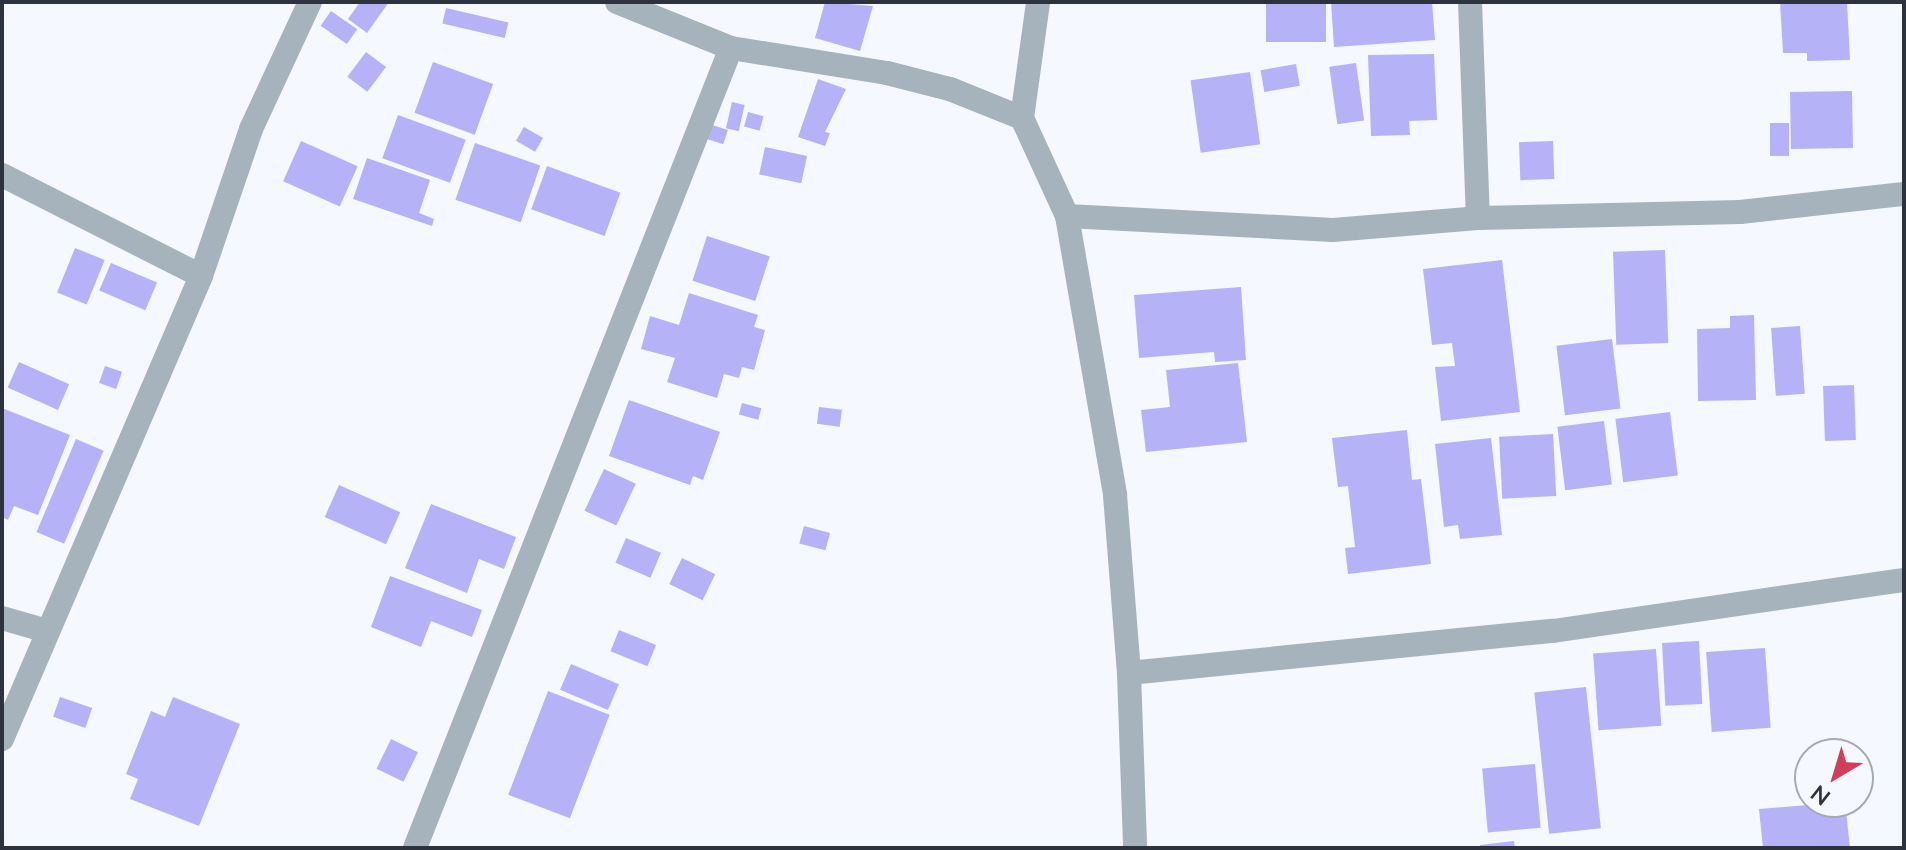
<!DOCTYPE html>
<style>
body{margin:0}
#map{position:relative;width:1906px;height:850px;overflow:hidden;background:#f5f8fe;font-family:Lato,sans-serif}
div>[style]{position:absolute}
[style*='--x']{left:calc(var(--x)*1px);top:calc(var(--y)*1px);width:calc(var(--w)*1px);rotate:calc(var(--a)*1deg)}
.building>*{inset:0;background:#b5b2f7;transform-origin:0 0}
.street>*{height:24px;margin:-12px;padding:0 12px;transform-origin:12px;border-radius:12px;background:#a6b2bc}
span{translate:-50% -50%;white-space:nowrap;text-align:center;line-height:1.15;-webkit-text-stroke:8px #f5f8fe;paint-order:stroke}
.frame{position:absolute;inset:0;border:4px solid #2c323e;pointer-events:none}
.north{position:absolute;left:1794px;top:738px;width:80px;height:80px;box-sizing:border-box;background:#f5f8fe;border:2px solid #a5a9b1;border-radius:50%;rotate:218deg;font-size:22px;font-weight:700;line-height:32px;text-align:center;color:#2c323e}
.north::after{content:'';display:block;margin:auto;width:28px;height:36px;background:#cf3f59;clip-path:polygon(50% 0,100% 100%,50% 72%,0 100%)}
</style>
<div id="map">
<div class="building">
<i style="clip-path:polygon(360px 2px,389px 2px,367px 33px,348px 19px)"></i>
<i style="clip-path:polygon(825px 2px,873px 6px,860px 51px,815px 38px)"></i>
<i style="left:1266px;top:2px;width:60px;height:40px"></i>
<i style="clip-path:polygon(1331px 2px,1432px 2px,1435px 40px,1334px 47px)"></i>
<i style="clip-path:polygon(1780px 2px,1847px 2px,1850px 60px,1807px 61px,1807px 53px,1783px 53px)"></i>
<i style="left:446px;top:8px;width:64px;height:16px;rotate:13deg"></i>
<i style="left:331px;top:11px;width:32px;height:18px;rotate:35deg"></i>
<i style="left:366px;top:52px;width:25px;height:31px;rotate:37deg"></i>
<i style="clip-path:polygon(1434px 54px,1437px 120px,1409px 121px,1410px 135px,1371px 136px,1368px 55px)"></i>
<i style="left:433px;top:62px;width:64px;height:54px;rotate:20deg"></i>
<i style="left:1356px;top:63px;width:58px;height:27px;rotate:82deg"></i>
<i style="left:1296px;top:64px;width:22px;height:36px;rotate:80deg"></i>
<i style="left:1250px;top:72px;width:73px;height:60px;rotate:82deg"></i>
<i style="clip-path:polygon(818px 79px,846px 89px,825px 132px,830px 133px,825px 146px,798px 137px)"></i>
<i style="left:1852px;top:91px;width:57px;height:62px;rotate:89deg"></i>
<i style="left:732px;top:102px;width:13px;height:27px;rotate:13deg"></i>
<i style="left:748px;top:112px;width:16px;height:15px;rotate:15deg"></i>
<i style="left:398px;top:115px;width:72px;height:46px;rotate:20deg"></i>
<i style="left:706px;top:123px;width:23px;height:15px;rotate:18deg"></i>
<i style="left:1770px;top:123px;width:19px;height:33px"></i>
<i style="left:524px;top:127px;width:22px;height:16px;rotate:30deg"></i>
<i style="left:301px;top:141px;width:62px;height:44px;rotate:24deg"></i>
<i style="left:1553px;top:141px;width:38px;height:34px;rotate:88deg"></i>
<i style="left:475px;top:143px;width:69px;height:60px;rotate:19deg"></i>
<i style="left:765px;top:147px;width:43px;height:28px;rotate:12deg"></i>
<i style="clip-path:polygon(367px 158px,430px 180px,419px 213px,434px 219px,432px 226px,353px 199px)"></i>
<i style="left:547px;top:166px;width:78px;height:46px;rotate:20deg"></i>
<i style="left:707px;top:236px;width:66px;height:47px;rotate:18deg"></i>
<i style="left:75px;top:248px;width:32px;height:48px;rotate:22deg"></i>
<i style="left:1665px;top:250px;width:93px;height:52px;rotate:88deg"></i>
<i style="clip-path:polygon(1502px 260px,1520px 412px,1441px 421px,1435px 367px,1455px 366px,1452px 343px,1432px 345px,1423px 269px)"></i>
<i style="left:111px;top:263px;width:50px;height:30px;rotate:23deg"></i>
<i style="clip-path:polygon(1241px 287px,1246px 360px,1215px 362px,1214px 352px,1139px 358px,1134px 295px)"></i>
<i style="clip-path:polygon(689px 293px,758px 315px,754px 327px,765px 330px,754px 370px,742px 367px,739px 378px,724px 374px,717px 398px,667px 382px,675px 358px,641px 349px,650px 316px,679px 325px)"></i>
<i style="clip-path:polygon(1754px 315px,1756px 400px,1698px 401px,1697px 329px,1730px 328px,1730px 316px)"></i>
<i style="left:1800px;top:326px;width:68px;height:29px;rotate:86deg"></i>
<i style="left:1612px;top:339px;width:70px;height:56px;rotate:83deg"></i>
<i style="left:19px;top:362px;width:55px;height:28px;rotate:24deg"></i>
<i style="clip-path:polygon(1238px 363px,1247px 442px,1146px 452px,1141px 410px,1170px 407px,1166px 370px)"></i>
<i style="left:105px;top:366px;width:18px;height:18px;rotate:19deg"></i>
<i style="left:1854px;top:385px;width:55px;height:31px;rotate:88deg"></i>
<i style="clip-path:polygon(629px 400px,720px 432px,703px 480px,693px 476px,690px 485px,609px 456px)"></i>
<i style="left:742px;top:403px;width:20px;height:12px;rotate:15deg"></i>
<i style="left:819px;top:407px;width:23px;height:17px;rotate:7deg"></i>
<i style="clip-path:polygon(2px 408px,70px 435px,38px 515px,14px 506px,8px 520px,2px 517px)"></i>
<i style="left:1670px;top:412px;width:64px;height:55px;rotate:83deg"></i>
<i style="left:1604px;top:421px;width:64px;height:47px;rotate:83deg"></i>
<i style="clip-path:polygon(1407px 430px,1412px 480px,1421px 479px,1431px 564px,1348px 574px,1345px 548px,1355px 547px,1348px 486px,1338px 487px,1332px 438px)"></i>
<i style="left:1553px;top:434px;width:62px;height:54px;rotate:87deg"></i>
<i style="clip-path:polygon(1491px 438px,1502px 535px,1460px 539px,1458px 525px,1444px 527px,1435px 444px)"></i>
<i style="left:76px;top:439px;width:30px;height:101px;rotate:23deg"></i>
<i style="left:604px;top:469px;width:35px;height:46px;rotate:25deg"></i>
<i style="left:339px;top:485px;width:67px;height:35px;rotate:24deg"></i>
<i style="clip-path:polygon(431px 504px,516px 537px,504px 569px,479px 559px,467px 593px,405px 568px)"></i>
<i style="left:804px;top:526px;width:27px;height:18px;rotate:15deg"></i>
<i style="left:626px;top:538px;width:38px;height:27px;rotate:23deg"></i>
<i style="left:682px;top:558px;width:37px;height:29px;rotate:26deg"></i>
<i style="clip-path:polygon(390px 576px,482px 610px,472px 637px,431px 621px,421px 647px,371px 627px)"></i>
<i style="left:619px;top:630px;width:40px;height:23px;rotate:22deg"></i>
<i style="left:1699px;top:641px;width:63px;height:37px;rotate:87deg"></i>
<i style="left:1765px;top:648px;width:80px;height:59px;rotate:86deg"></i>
<i style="left:1656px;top:649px;width:77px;height:63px;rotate:86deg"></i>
<i style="left:571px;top:664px;width:52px;height:28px;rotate:23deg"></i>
<i style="left:1586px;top:687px;width:142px;height:52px;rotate:84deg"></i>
<i style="left:548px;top:691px;width:66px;height:111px;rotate:21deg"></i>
<i style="left:60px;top:697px;width:34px;height:21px;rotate:19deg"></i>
<i style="clip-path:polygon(173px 697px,240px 724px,199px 826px,130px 799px,138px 779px,126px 774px,151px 711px,165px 717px)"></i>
<i style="left:391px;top:739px;width:30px;height:33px;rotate:26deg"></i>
<i style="left:1535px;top:764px;width:64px;height:53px;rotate:85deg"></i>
<i style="clip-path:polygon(1845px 802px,1850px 848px,1763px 848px,1759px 809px)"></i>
<i style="clip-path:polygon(1514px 841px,1515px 848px,1480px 848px,1480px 845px)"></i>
</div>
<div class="street">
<i style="--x:617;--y:2;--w:123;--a:22"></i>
<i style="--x:731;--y:48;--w:158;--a:9.1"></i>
<i style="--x:887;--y:73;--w:65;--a:14.3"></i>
<i style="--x:950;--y:89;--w:78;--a:21.9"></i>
<i style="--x:1022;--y:118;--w:108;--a:65.3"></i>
<i style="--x:1067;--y:216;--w:283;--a:80.2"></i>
<i style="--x:1115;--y:495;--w:179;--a:85.5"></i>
<i style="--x:1129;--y:673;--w:175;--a:88"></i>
<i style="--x:1470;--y:2;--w:216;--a:87.9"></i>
<i style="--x:1022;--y:118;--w:117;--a:-82.1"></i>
<i style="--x:2;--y:175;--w:223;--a:26.9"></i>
<i style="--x:1067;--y:216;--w:266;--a:3"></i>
<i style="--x:1333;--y:230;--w:145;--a:-4.7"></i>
<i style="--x:1478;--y:218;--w:262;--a:-1.3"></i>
<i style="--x:1740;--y:212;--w:165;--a:-6.3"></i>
<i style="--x:2;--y:618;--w:47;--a:16.1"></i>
<i style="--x:1129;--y:673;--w:426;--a:-5.7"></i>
<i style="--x:1553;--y:631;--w:355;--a:-8.3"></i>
<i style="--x:2;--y:739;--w:504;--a:-66.74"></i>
<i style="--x:201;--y:276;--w:155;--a:-71.2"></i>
<i style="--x:251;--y:129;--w:140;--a:-65.1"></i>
<i style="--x:415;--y:848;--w:860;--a:-68.45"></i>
</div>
<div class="frame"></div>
<div class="north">N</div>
</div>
